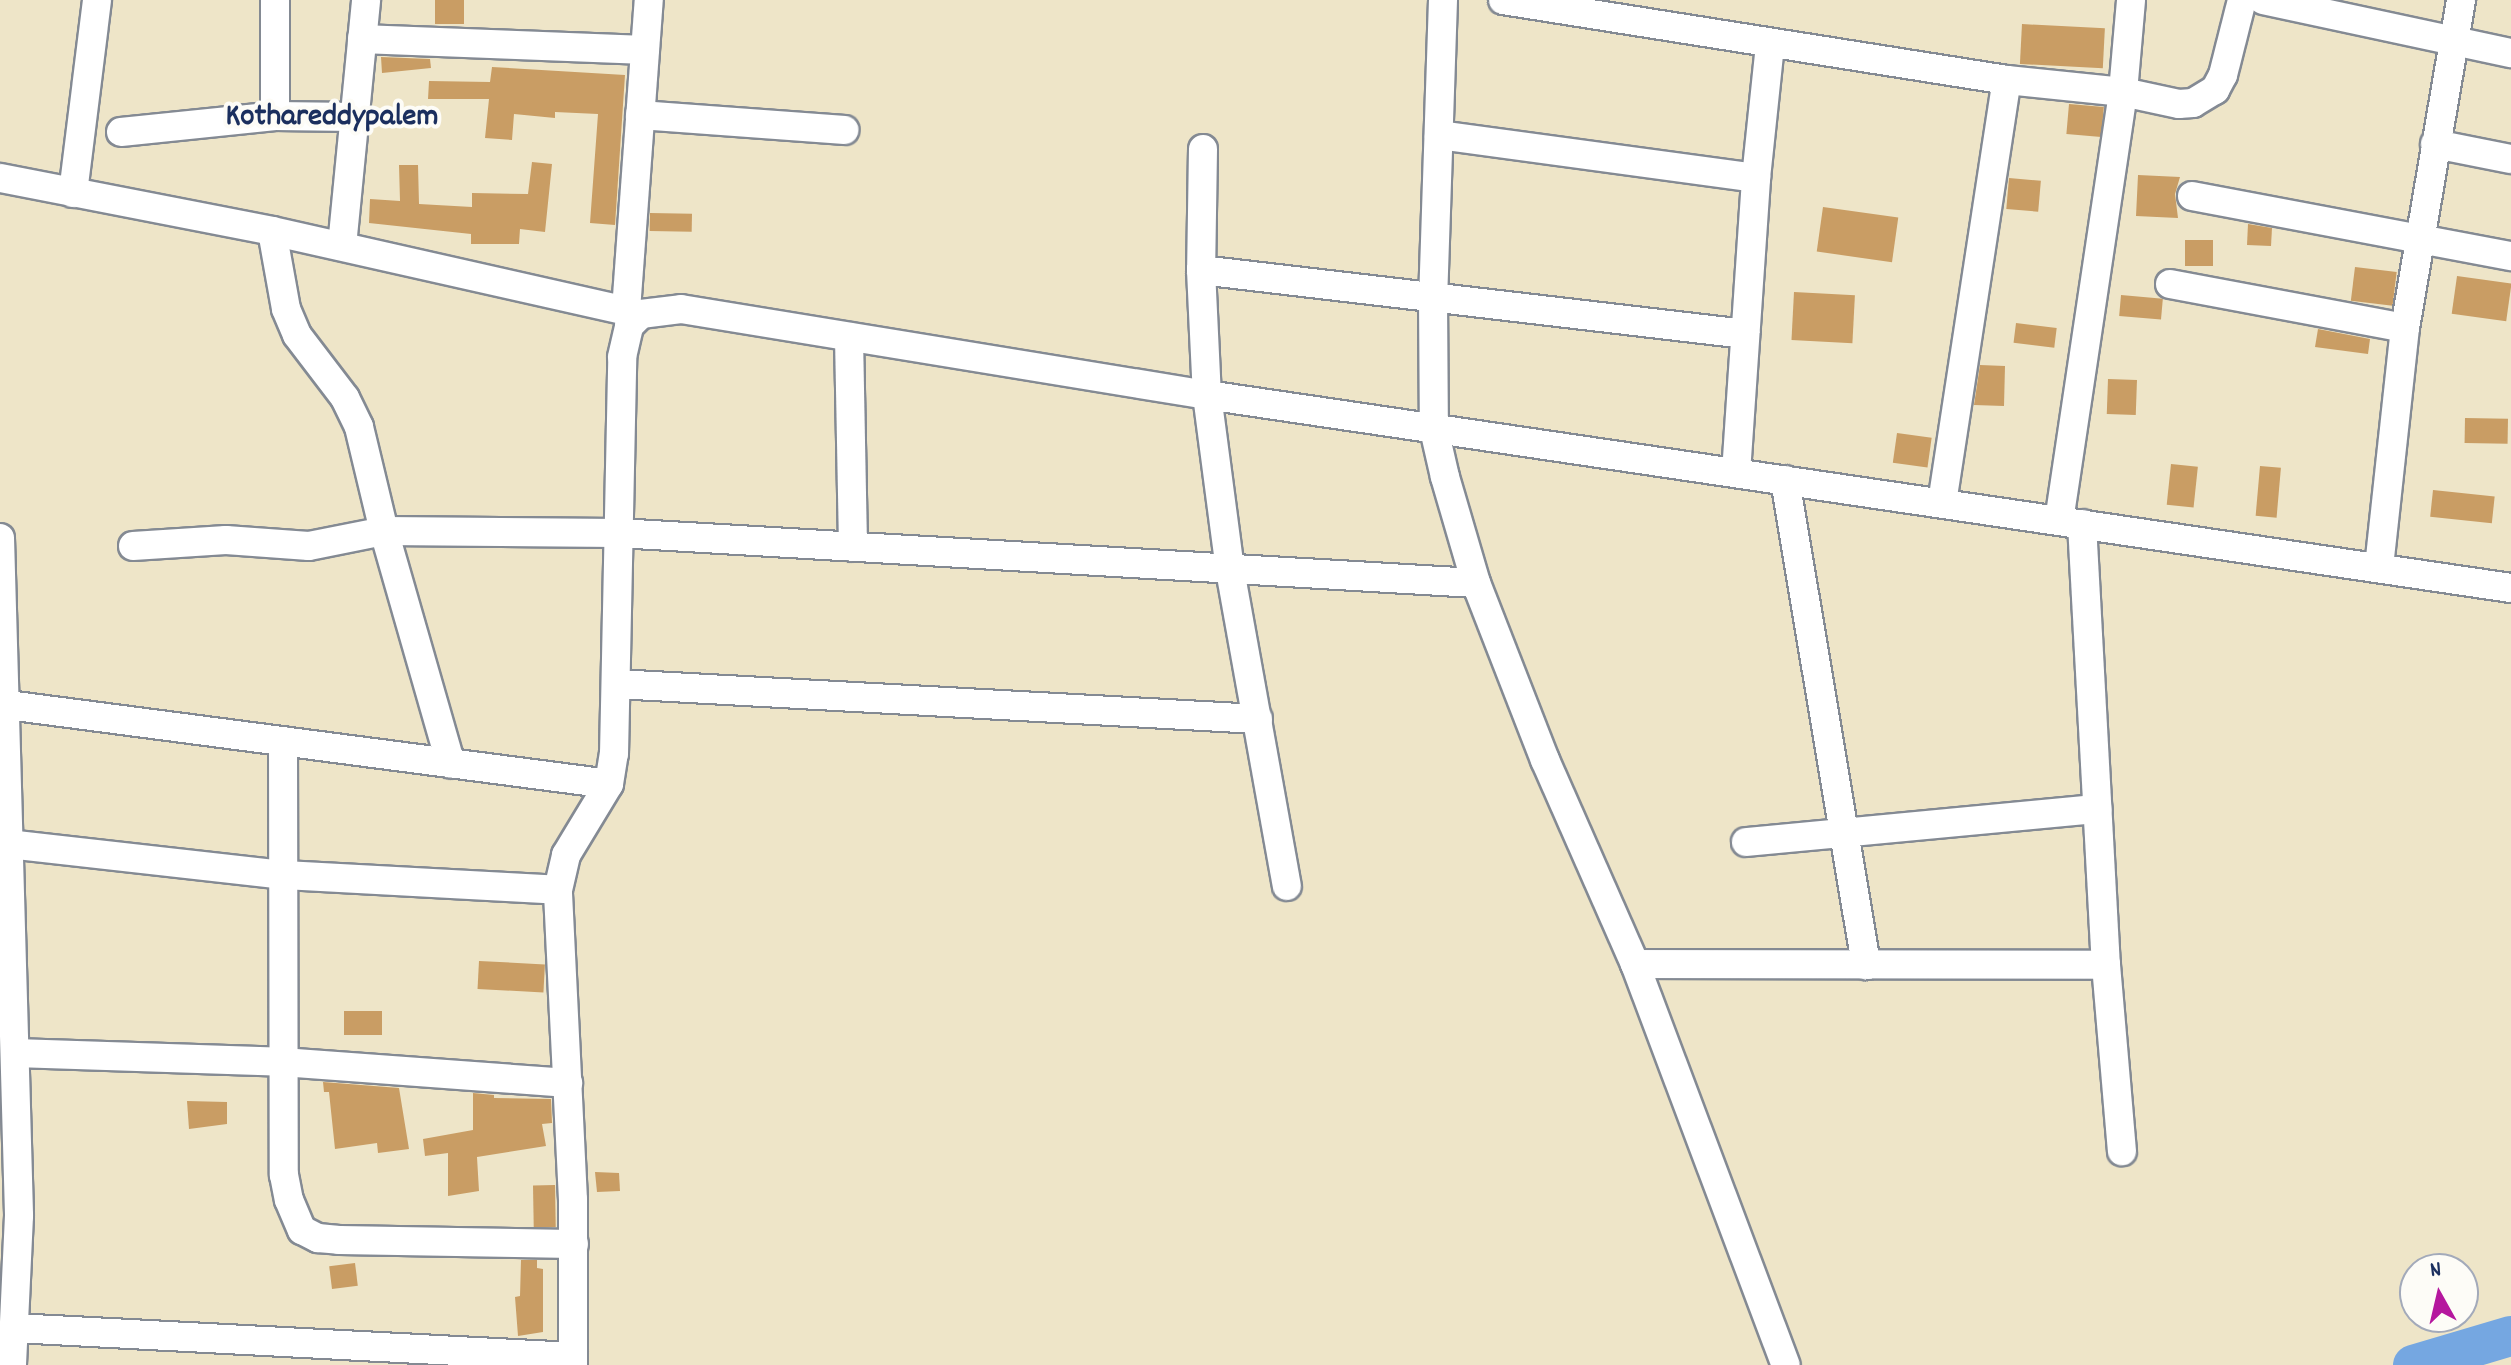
<!DOCTYPE html>
<style>
body{margin:0}
#map{position:relative;width:2511px;height:1365px;overflow:hidden;background:#eee5c8;font-family:Dekko,sans-serif}
div>[style]{position:absolute}
[style*='--x']{left:calc(var(--x)*1px);top:calc(var(--y)*1px);width:calc(var(--w)*1px);rotate:calc(var(--a)*1deg)}
.river>*{height:40px;margin:-20px;padding:0 20px;transform-origin:20px;border-radius:20px;background:#75a7e1}
.building>*{inset:0;background:#c99d64;transform-origin:0 0}
.roads{filter:drop-shadow(2px 0 #848a93) drop-shadow(-2px 0 #848a93) drop-shadow(0 2px #848a93) drop-shadow(0 -2px #848a93)}
.minor>*{height:28px;margin:-14px;padding:0 14px;transform-origin:14px;border-radius:14px;background:#fff}
span{translate:-50% -50%;white-space:nowrap;text-align:center;line-height:1.15;-webkit-text-stroke:8px #fdfcf7;paint-order:stroke}
.quarter-label{font-size:32px;color:#1b2f5e;font-weight:700}
.north{position:absolute;left:2399px;top:1253px;width:80px;height:80px;box-sizing:border-box;background:#fdfcf7;border:2px solid #a3aaba;border-radius:50%;rotate:352deg;font-size:22px;font-weight:700;line-height:32px;text-align:center;color:#1b2f5e}
.north::after{content:'';display:block;margin:auto;width:28px;height:36px;background:#b5179e;clip-path:polygon(50% 0,100% 100%,50% 72%,0 100%)}
</style>
<div id="map">
<div class="river">
<i style="--x:2413;--y:1365;--w:102;--a:-16.5"></i>
</div>
<div class="building">
<i style="left:435px;top:0;width:29px;height:24px"></i>
<i style="left:2022px;top:24px;width:83px;height:40px;rotate:3deg"></i>
<i style="clip-path:polygon(381px 57px,430px 59px,431px 68px,382px 73px)"></i>
<i style="clip-path:polygon(492px 67px,625px 75px,615px 225px,590px 223px,598px 114px,555px 112px,555px 118px,514px 114px,512px 140px,485px 138px,489px 99px,428px 99px,429px 81px,490px 82px)"></i>
<i style="left:2069px;top:104px;width:35px;height:30px;rotate:5deg"></i>
<i style="clip-path:polygon(532px 162px,552px 164px,545px 232px,520px 229px,519px 244px,471px 244px,471px 234px,369px 223px,370px 199px,400px 201px,399px 165px,418px 165px,419px 204px,472px 207px,472px 193px,528px 194px)"></i>
<i style="clip-path:polygon(2138px 175px,2180px 177px,2175px 194px,2178px 218px,2136px 216px)"></i>
<i style="left:2009px;top:178px;width:32px;height:31px;rotate:5deg"></i>
<i style="left:1823px;top:207px;width:76px;height:45px;rotate:8deg"></i>
<i style="left:650px;top:213px;width:42px;height:18px;rotate:1deg"></i>
<i style="clip-path:polygon(2248px 224px,2272px 228px,2271px 246px,2247px 245px)"></i>
<i style="left:2185px;top:240px;width:28px;height:26px"></i>
<i style="left:2355px;top:267px;width:42px;height:34px;rotate:7deg"></i>
<i style="left:2457px;top:276px;width:55px;height:38px;rotate:8deg"></i>
<i style="left:1794px;top:292px;width:61px;height:48px;rotate:3deg"></i>
<i style="left:2121px;top:295px;width:42px;height:21px;rotate:5deg"></i>
<i style="left:2016px;top:323px;width:41px;height:20px;rotate:7deg"></i>
<i style="clip-path:polygon(2318px 329px,2370px 339px,2368px 354px,2315px 347px)"></i>
<i style="clip-path:polygon(1980px 365px,2005px 366px,2004px 406px,1974px 405px)"></i>
<i style="left:2108px;top:379px;width:29px;height:35px;rotate:2deg"></i>
<i style="left:2465px;top:418px;width:43px;height:25px;rotate:1deg"></i>
<i style="left:1897px;top:433px;width:35px;height:30px;rotate:8deg"></i>
<i style="left:2171px;top:464px;width:27px;height:41px;rotate:6deg"></i>
<i style="left:2260px;top:466px;width:21px;height:50px;rotate:5deg"></i>
<i style="left:2433px;top:490px;width:62px;height:27px;rotate:6deg"></i>
<i style="left:479px;top:961px;width:66px;height:28px;rotate:3deg"></i>
<i style="left:344px;top:1011px;width:38px;height:24px"></i>
<i style="clip-path:polygon(323px 1082px,399px 1088px,409px 1149px,378px 1153px,377px 1143px,335px 1149px,329px 1092px,324px 1092px)"></i>
<i style="clip-path:polygon(473px 1093px,494px 1095px,494px 1098px,551px 1099px,552px 1123px,542px 1124px,546px 1146px,477px 1157px,479px 1191px,448px 1196px,448px 1153px,425px 1156px,423px 1139px,473px 1130px)"></i>
<i style="clip-path:polygon(187px 1101px,227px 1102px,227px 1124px,189px 1129px)"></i>
<i style="clip-path:polygon(595px 1172px,619px 1173px,620px 1191px,597px 1192px)"></i>
<i style="left:555px;top:1185px;width:42px;height:22px;rotate:89deg"></i>
<i style="clip-path:polygon(521px 1260px,537px 1260px,537px 1268px,543px 1269px,543px 1332px,518px 1336px,515px 1297px,520px 1296px)"></i>
<i style="left:355px;top:1263px;width:23px;height:26px;rotate:83deg"></i>
</div>
<div class="roads">
<div class="minor">
<i style="--x:1443;--y:0;--w:299;--a:91.9"></i>
<i style="--x:1433;--y:299;--w:130;--a:89.6"></i>
<i style="--x:1434;--y:429;--w:49;--a:77.1"></i>
<i style="--x:1445;--y:477;--w:110;--a:73.7"></i>
<i style="--x:1476;--y:583;--w:190;--a:68.7"></i>
<i style="--x:1545;--y:760;--w:223;--a:66.2"></i>
<i style="--x:1635;--y:964;--w:428;--a:69.4"></i>
<i style="--x:1503;--y:0;--w:510;--a:9.02"></i>
<i style="--x:2007;--y:80;--w:117;--a:5.9"></i>
<i style="--x:2123;--y:92;--w:57;--a:12.1"></i>
<i style="--x:2179;--y:104;--w:14;--a:-4"></i>
<i style="--x:2193;--y:103;--w:26;--a:-31"></i>
<i style="--x:2215;--y:90;--w:17;--a:-62"></i>
<i style="--x:2223;--y:75;--w:77;--a:-75.8"></i>
<i style="--x:2263;--y:0;--w:254;--a:12.1"></i>
<i style="--x:362;--y:39;--w:283;--a:2.2"></i>
<i style="--x:640;--y:115;--w:205;--a:4.2"></i>
<i style="--x:275;--y:116;--w:116;--a:-90"></i>
<i style="--x:121;--y:132;--w:155;--a:-5.9"></i>
<i style="--x:275;--y:116;--w:80;--a:0.7"></i>
<i style="--x:1439;--y:135;--w:320;--a:7.7"></i>
<i style="--x:2435;--y:144;--w:77;--a:11.2"></i>
<i style="--x:1203;--y:149;--w:121;--a:90.9"></i>
<i style="--x:1201;--y:270;--w:125;--a:87.3"></i>
<i style="--x:1207;--y:395;--w:177;--a:82.5"></i>
<i style="--x:1230;--y:570;--w:321;--a:79.8"></i>
<i style="--x:0;--y:178;--w:277;--a:11"></i>
<i style="--x:272;--y:231;--w:378;--a:12.7"></i>
<i style="--x:73;--y:193;--w:194;--a:-82.9"></i>
<i style="--x:2192;--y:196;--w:325;--a:10.7"></i>
<i style="--x:272;--y:231;--w:79;--a:79.8"></i>
<i style="--x:286;--y:309;--w:28;--a:67"></i>
<i style="--x:297;--y:335;--w:79;--a:52.7"></i>
<i style="--x:345;--y:398;--w:32;--a:64"></i>
<i style="--x:359;--y:427;--w:107;--a:76.5"></i>
<i style="--x:384;--y:531;--w:242;--a:74"></i>
<i style="--x:342;--y:246;--w:247;--a:-84.4"></i>
<i style="--x:1201;--y:270;--w:548;--a:6.71"></i>
<i style="--x:2170;--y:284;--w:239;--a:10.6"></i>
<i style="--x:626;--y:310;--w:311;--a:-85.8"></i>
<i style="--x:849;--y:337;--w:210;--a:88.9"></i>
<i style="--x:1736;--y:473;--w:296;--a:-86.1"></i>
<i style="--x:1756;--y:178;--w:134;--a:-84"></i>
<i style="--x:1785;--y:480;--w:492;--a:80.5"></i>
<i style="--x:1942;--y:503;--w:428;--a:-81.3"></i>
<i style="--x:2059;--y:521;--w:434;--a:-81.5"></i>
<i style="--x:2123;--y:92;--w:92;--a:-85"></i>
<i style="--x:2082;--y:524;--w:442;--a:86.9"></i>
<i style="--x:2106;--y:965;--w:187;--a:85.1"></i>
<i style="--x:0;--y:538;--w:678;--a:88.39"></i>
<i style="--x:19;--y:1216;--w:149;--a:92.7"></i>
<i style="--x:133;--y:546;--w:93;--a:-3.7"></i>
<i style="--x:226;--y:540;--w:83;--a:4.1"></i>
<i style="--x:309;--y:546;--w:76;--a:-11.3"></i>
<i style="--x:384;--y:531;--w:234;--a:0.5"></i>
<i style="--x:618;--y:533;--w:859;--a:3.34"></i>
<i style="--x:2379;--y:567;--w:240;--a:-83.8"></i>
<i style="--x:2405;--y:328;--w:333;--a:-80.3"></i>
<i style="--x:616;--y:684;--w:643;--a:3.12"></i>
<i style="--x:0;--y:704;--w:614;--a:7.48"></i>
<i style="--x:283;--y:741;--w:434;--a:89.9"></i>
<i style="--x:284;--y:1175;--w:25;--a:79"></i>
<i style="--x:289;--y:1200;--w:33;--a:67"></i>
<i style="--x:302;--y:1230;--w:18;--a:27"></i>
<i style="--x:318;--y:1238;--w:21;--a:5"></i>
<i style="--x:339;--y:1240;--w:235;--a:1"></i>
<i style="--x:1746;--y:842;--w:353;--a:-5.4"></i>
<i style="--x:8;--y:844;--w:278;--a:6.4"></i>
<i style="--x:284;--y:875;--w:274;--a:3.1"></i>
<i style="--x:1635;--y:964;--w:471;--a:0.1"></i>
<i style="--x:15;--y:1053;--w:267;--a:1.9"></i>
<i style="--x:282;--y:1062;--w:287;--a:4.2"></i>
<i style="--x:14;--y:1328;--w:560;--a:2.97"></i>
<i style="--x:573;--y:1365;--w:165;--a:-90"></i>
<i style="--x:573;--y:1200;--w:310;--a:-92.8"></i>
<i style="--x:558;--y:890;--w:36;--a:-77"></i>
<i style="--x:566;--y:855;--w:83;--a:-58.8"></i>
<i style="--x:609;--y:784;--w:30;--a:-81"></i>
<i style="--x:614;--y:754;--w:397;--a:-88.8"></i>
<i style="--x:622;--y:357;--w:32;--a:-77"></i>
<i style="--x:629;--y:326;--w:17;--a:-45"></i>
<i style="--x:641;--y:314;--w:40;--a:-7.1"></i>
<i style="--x:681;--y:309;--w:533;--a:9.29"></i>
<i style="--x:1207;--y:395;--w:1318;--a:8.42"></i>
</div>
</div>
<div class="quarter-label">
<span style="left:332px;top:118px">Kothareddypalem</span>
</div>
<div class="north">N</div>
</div>
